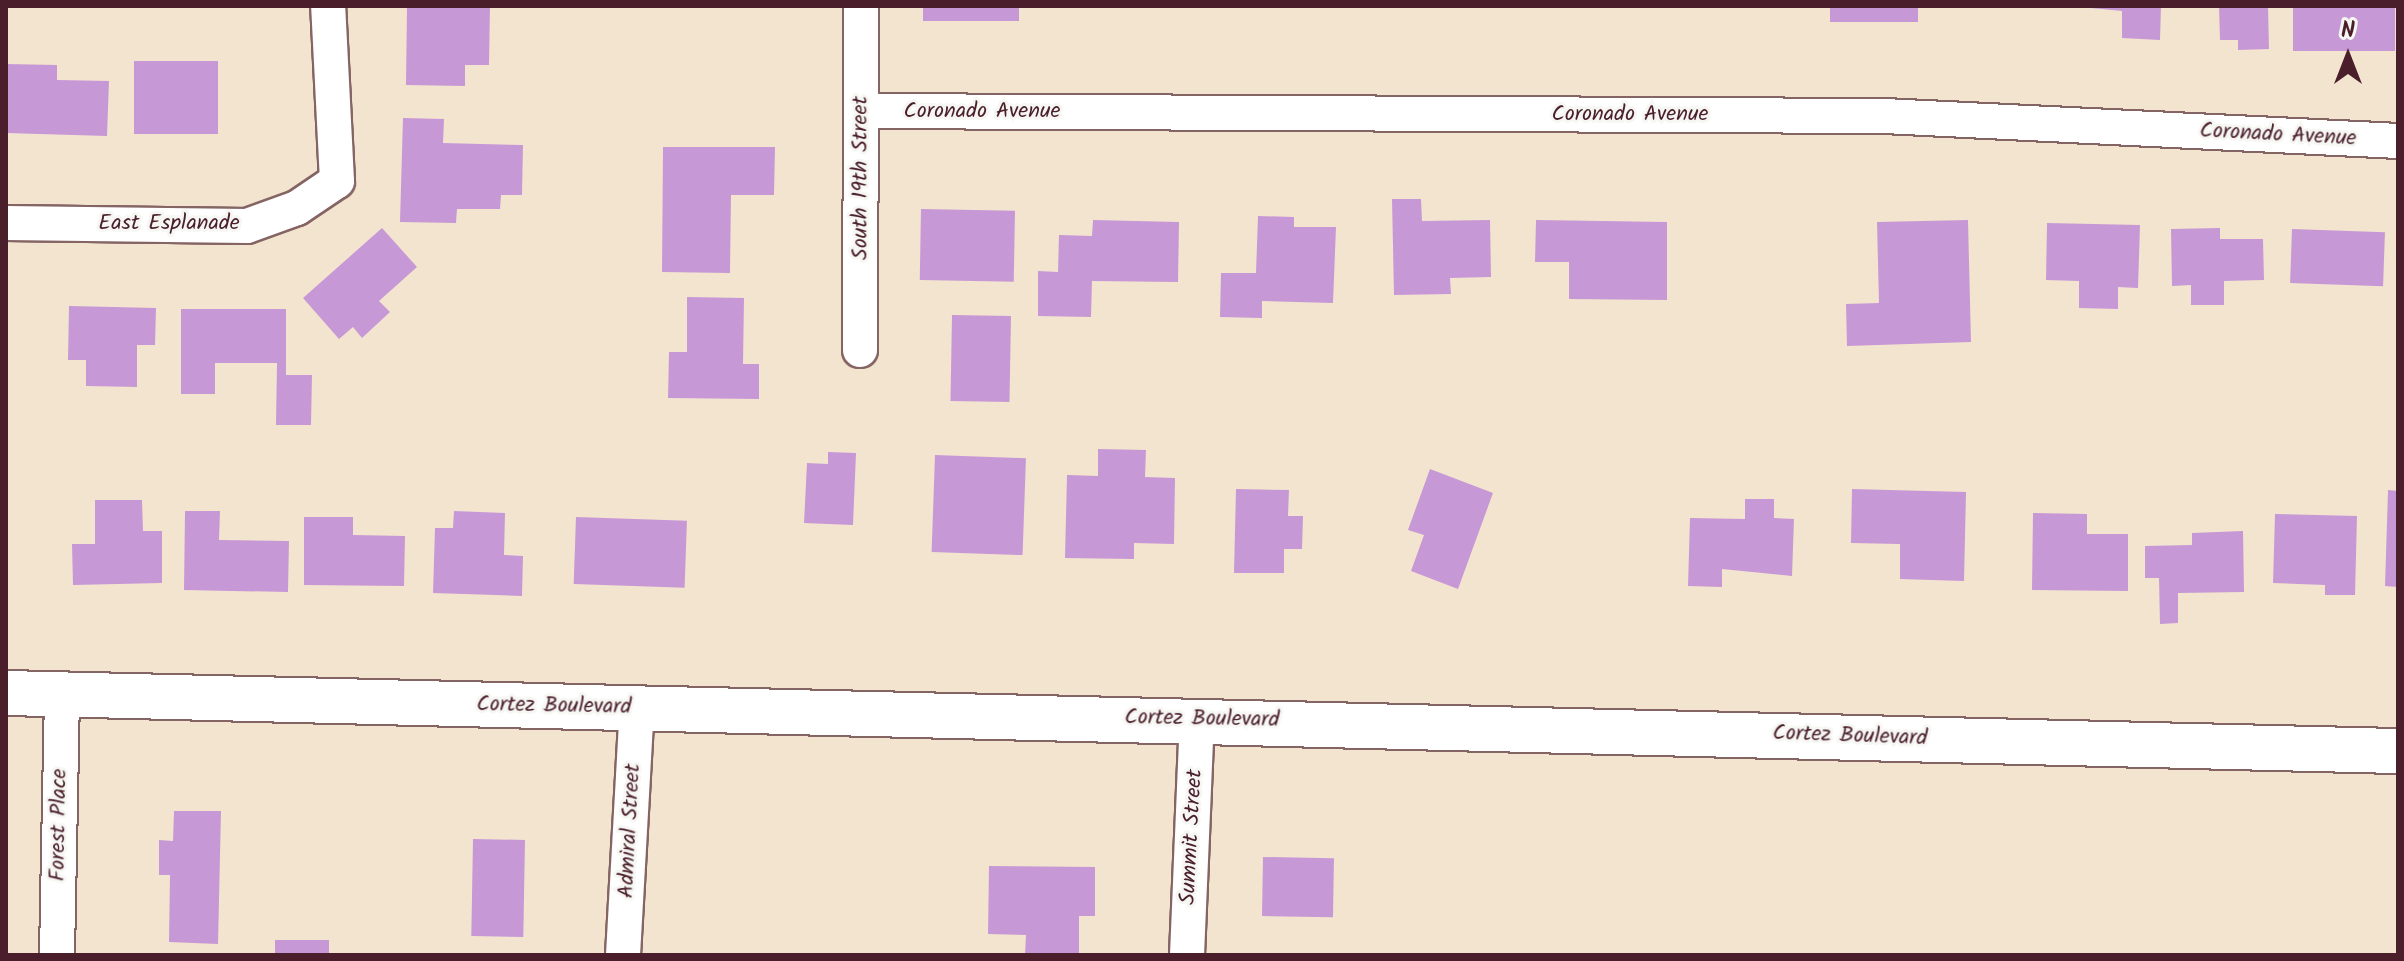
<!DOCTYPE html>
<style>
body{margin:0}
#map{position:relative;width:2404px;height:961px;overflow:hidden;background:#f3e4cf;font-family:Kalam,sans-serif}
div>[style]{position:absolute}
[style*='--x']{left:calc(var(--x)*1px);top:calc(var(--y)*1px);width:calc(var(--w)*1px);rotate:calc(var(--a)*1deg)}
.building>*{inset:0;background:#c798d6;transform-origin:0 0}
.roads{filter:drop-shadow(2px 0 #856464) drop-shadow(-2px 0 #856464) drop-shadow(0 2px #856464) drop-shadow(0 -2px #856464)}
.street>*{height:34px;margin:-17px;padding:0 17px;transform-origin:17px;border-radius:17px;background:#fff}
.secondary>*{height:44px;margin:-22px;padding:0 22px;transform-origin:22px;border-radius:22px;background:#fff}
span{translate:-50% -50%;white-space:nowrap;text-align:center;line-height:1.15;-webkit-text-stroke:6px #f6f6f2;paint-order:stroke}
.street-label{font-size:22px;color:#4a1f2b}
.frame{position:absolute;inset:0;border:8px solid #4a1f2b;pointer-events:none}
.north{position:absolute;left:2308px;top:16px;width:80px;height:80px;-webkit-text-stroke:6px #f6f6f2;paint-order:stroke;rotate:0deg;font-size:22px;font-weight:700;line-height:32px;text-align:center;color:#4a1f2b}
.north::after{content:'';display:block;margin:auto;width:28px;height:36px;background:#4a1f2b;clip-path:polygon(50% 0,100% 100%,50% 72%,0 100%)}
</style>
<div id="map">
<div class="building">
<i style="clip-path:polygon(407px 6px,490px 6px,489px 65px,465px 65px,465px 86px,406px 85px)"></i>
<i style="left:923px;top:6px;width:96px;height:15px"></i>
<i style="left:1830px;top:6px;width:88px;height:16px"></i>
<i style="clip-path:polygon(2070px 6px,2161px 6px,2160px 40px,2122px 38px,2122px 11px)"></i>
<i style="clip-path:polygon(2219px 6px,2268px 6px,2269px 49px,2238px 50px,2238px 40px,2220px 40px)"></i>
<i style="left:2293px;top:6px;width:102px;height:45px"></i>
<i style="left:134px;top:61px;width:84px;height:73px"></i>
<i style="clip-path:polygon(6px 64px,57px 65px,57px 80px,109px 81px,107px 136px,6px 133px)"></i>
<i style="clip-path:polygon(403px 118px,444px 119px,443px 143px,523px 145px,522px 195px,501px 195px,500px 209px,457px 209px,456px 223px,400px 222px)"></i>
<i style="clip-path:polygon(663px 147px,775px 147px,774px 195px,731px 195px,730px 273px,662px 272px)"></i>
<i style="clip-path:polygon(1392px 199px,1421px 199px,1422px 221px,1490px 220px,1491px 277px,1450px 278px,1451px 294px,1394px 295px)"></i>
<i style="left:921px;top:209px;width:94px;height:71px;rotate:1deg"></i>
<i style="clip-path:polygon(1258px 216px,1294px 217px,1294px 227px,1336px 227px,1333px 303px,1262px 301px,1262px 318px,1220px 317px,1221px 273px,1256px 273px)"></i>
<i style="clip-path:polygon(1093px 220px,1179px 222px,1178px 282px,1092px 281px,1091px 317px,1038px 316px,1038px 271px,1058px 272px,1059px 235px,1092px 236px)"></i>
<i style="clip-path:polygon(1536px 220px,1667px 222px,1667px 300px,1569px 299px,1569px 262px,1535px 262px)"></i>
<i style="clip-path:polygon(1968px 220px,1971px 342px,1847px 346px,1846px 304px,1879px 303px,1877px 222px)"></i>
<i style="clip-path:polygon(2047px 223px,2140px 225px,2138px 288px,2118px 287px,2118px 309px,2079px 308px,2079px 281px,2046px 280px)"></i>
<i style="clip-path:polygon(382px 228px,417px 267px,379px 301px,390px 312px,362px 338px,353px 327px,339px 339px,303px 298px)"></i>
<i style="clip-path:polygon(2220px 228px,2220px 239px,2263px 239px,2264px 280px,2224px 281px,2224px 305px,2191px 305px,2191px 285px,2172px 286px,2171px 229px)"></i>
<i style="left:2292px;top:229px;width:93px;height:54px;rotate:2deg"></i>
<i style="clip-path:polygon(687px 297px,744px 298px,743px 364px,759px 364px,759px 399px,668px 398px,669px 352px,687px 352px)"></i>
<i style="clip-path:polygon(69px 306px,156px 308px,155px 345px,137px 345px,137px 387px,86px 386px,86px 360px,68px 360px)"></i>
<i style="clip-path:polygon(181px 309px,286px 309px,286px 375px,312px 375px,311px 425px,276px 425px,277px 363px,215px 363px,215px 394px,181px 394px)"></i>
<i style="left:952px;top:315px;width:59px;height:86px;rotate:1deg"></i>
<i style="clip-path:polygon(1098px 449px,1146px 450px,1145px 477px,1175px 478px,1174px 544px,1134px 543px,1134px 559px,1065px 558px,1067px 475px,1098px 476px)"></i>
<i style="clip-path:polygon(828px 452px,856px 453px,853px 525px,804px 523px,807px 463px,828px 464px)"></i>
<i style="left:935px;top:455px;width:91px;height:97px;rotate:2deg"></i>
<i style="clip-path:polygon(1430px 469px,1493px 493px,1458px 589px,1411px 571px,1424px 535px,1408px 530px)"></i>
<i style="clip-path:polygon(1236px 489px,1289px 490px,1288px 516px,1303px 516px,1302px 549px,1284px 549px,1284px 573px,1234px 573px)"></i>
<i style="clip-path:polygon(1852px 489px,1966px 492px,1964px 581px,1900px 579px,1900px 544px,1851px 543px)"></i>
<i style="clip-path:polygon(2388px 490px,2398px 491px,2398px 587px,2385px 586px)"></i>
<i style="clip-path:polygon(1745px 499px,1774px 499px,1774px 518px,1794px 519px,1792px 576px,1722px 569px,1722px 587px,1688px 586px,1690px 518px,1745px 519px)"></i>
<i style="clip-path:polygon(95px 500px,142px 500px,143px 531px,162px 531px,162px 583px,73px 585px,72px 544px,95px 544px)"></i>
<i style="clip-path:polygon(185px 511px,220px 511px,219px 540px,289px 541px,288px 592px,184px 590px)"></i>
<i style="clip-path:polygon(454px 511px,505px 513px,504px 555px,523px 556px,522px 596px,433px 593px,435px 528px,453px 528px)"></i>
<i style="clip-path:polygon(2033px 513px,2087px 514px,2087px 534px,2128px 534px,2128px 591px,2032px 590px)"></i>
<i style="clip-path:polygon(2275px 514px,2357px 516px,2355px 595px,2325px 595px,2325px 585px,2273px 583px)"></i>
<i style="clip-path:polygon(304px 517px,353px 517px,353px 535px,405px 536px,404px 586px,304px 585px)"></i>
<i style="left:576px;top:517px;width:111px;height:67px;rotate:2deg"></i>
<i style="clip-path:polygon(2243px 531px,2244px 592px,2178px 593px,2178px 623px,2160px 624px,2159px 578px,2145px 578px,2145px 546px,2192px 545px,2192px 533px)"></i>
<i style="clip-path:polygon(174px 811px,221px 811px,218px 944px,169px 942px,170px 875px,159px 875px,159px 840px,173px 841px)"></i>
<i style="left:473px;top:839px;width:52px;height:97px;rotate:1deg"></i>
<i style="left:1263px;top:857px;width:71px;height:59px;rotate:1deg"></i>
<i style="clip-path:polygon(989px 866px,1095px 867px,1095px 916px,1079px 916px,1079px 955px,1025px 955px,1026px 935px,988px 934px)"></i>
<i style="left:329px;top:940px;width:15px;height:54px;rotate:90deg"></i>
</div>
<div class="roads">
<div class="street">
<i style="--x:862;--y:111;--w:1022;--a:0.28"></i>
<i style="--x:1884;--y:116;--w:515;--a:2.78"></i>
<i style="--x:6;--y:223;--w:241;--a:0.7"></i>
<i style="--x:247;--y:226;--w:53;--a:-19.8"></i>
<i style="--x:297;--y:208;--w:48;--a:-34"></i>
<i style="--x:337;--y:181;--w:175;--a:-92.9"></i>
<i style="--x:860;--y:350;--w:344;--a:-89.8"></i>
<i style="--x:57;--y:955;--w:260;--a:-88.9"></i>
<i style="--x:623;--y:955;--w:247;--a:-86.8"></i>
<i style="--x:1187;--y:955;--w:236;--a:-87.6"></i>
</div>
<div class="secondary">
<i style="--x:6;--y:693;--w:2393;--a:1.39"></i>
</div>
</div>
<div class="street-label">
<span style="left:982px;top:112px">Coronado Avenue</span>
<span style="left:1630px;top:115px">Coronado Avenue</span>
<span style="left:2278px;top:135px;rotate:3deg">Coronado Avenue</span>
<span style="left:861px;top:178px;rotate:-90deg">South 19th Street</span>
<span style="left:169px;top:224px">East Esplanade</span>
<span style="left:554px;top:706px;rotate:1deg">Cortez Boulevard</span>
<span style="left:1202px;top:719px;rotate:1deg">Cortez Boulevard</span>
<span style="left:1850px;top:736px;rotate:2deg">Cortez Boulevard</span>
<span style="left:59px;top:825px;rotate:-89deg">Forest Place</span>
<span style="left:630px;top:831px;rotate:-87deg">Admiral Street</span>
<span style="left:1192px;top:837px;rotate:-87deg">Summit Street</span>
</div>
<div class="frame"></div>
<div class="north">N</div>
</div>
